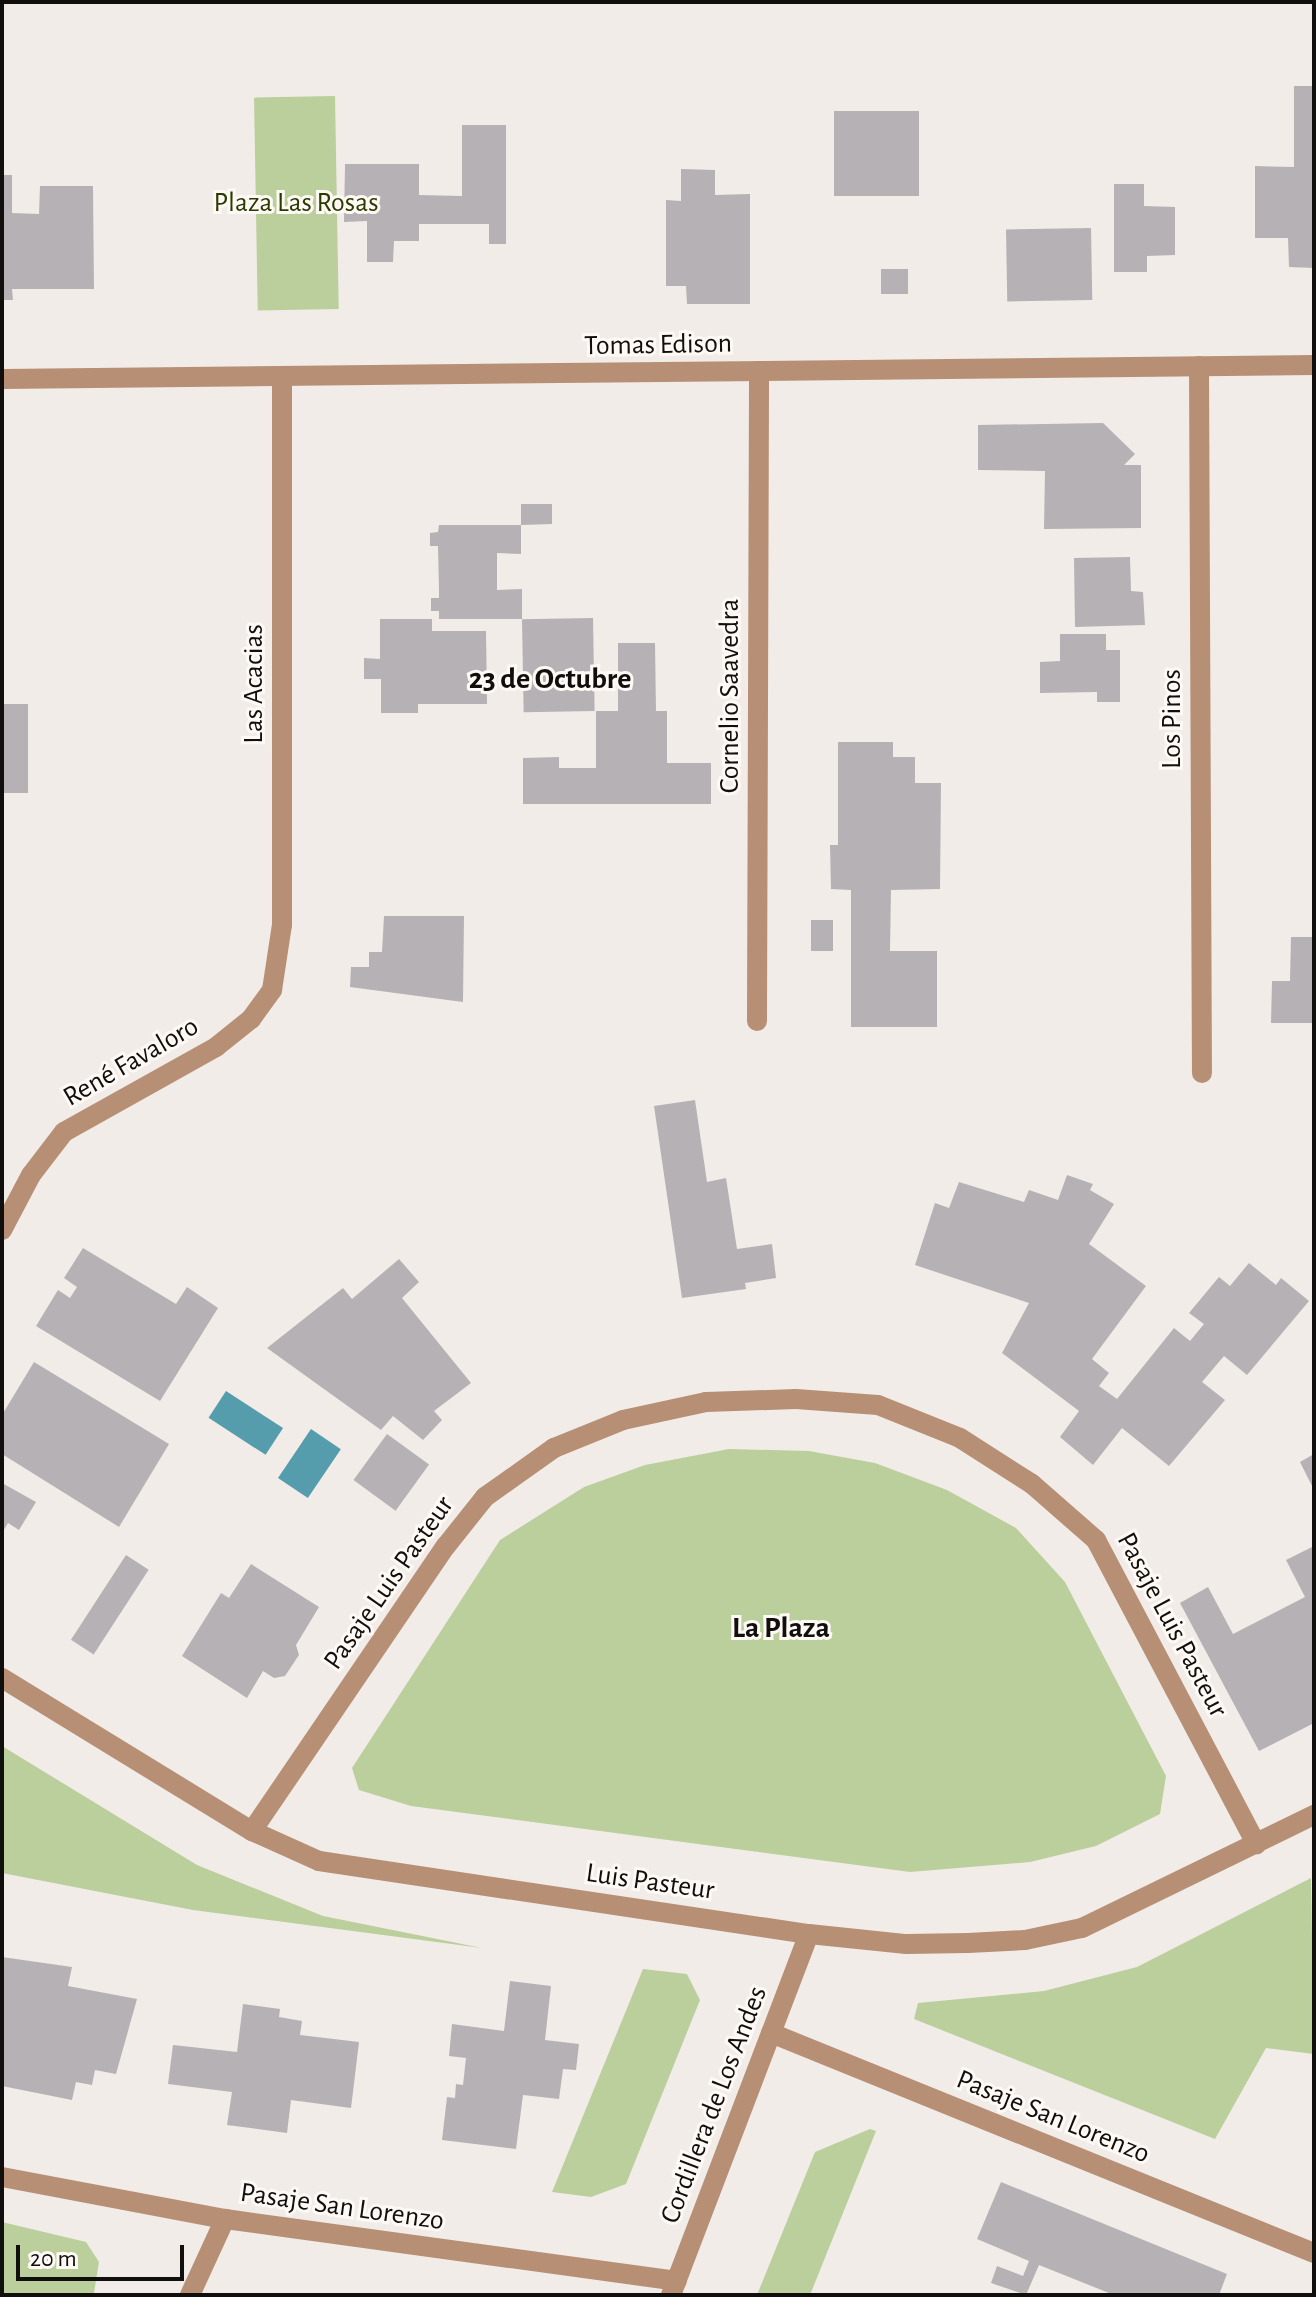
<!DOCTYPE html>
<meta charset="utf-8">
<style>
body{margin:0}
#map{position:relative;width:1316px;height:2297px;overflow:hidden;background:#f1ece8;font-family:"Alegreya Sans",sans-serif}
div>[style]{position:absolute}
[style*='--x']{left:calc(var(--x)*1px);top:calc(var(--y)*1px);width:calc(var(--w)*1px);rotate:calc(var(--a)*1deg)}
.green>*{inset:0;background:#bacf9b;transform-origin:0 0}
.water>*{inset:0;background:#559cad;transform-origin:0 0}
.building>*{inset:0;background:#b6b1b5;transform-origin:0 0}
.minor>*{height:20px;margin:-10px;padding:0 10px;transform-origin:10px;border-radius:10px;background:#b78f75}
span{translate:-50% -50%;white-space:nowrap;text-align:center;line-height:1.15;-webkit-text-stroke:6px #fef9f5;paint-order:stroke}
.park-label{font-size:28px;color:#2a3b00}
.street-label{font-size:28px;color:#100f0d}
.neighbourhood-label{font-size:30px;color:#100f0d;font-weight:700}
.frame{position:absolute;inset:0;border:4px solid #100f0d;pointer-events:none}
.scale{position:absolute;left:16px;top:2245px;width:168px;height:36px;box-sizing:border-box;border:4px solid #100f0d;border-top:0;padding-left:10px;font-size:24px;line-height:28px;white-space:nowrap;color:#100f0d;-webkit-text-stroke:6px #fef9f5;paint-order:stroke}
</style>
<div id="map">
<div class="green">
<i style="left:335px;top:96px;width:213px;height:81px;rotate:89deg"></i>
<i style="clip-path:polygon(729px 1449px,809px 1451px,875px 1463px,947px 1490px,1016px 1528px,1065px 1582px,1166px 1776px,1160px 1814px,1096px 1846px,1030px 1862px,910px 1872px,411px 1806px,359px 1790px,352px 1768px,500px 1540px,584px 1487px,645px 1465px)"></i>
<i style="clip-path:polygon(2px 1746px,197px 1865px,323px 1916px,482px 1948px,193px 1910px,2px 1873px)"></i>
<i style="clip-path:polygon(1311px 1878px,1314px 2054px,1266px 2048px,1215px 2139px,914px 2019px,918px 2003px,1044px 1991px,1137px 1967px)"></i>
<i style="clip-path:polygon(643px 1969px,687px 1974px,700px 2000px,626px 2184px,591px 2197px,552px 2192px)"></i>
<i style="clip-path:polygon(870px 2129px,876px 2131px,810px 2295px,757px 2295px,815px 2152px)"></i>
<i style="clip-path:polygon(2px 2222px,86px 2242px,99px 2262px,94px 2293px,2px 2295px)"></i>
</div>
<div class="water">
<i style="left:226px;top:1391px;width:68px;height:32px;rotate:33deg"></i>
<i style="left:311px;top:1429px;width:36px;height:59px;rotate:34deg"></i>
</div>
<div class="building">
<i style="clip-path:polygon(1294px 86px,1314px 86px,1314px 268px,1289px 267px,1288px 238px,1255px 238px,1255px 166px,1294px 167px)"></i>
<i style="left:919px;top:111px;width:85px;height:85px;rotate:90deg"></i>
<i style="clip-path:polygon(462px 125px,506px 125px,506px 244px,489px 244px,489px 224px,419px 224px,419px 241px,394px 241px,393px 262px,367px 262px,367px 221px,344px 222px,345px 164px,419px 164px,419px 195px,462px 196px)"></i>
<i style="clip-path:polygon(681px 169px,715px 170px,715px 195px,750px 194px,750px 304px,687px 304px,686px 286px,666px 286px,666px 200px,681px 201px)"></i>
<i style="clip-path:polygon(2px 175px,12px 175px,12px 213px,39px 214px,40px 186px,93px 186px,94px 289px,12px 289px,13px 300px,2px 300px)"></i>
<i style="clip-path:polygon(1114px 184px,1144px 184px,1144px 206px,1175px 207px,1175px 255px,1147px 256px,1147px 272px,1114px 272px)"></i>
<i style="left:1091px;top:228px;width:72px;height:85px;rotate:89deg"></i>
<i style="left:881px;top:269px;width:27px;height:25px"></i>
<i style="clip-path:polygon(1103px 423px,1135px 454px,1124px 465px,1141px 465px,1141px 528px,1044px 529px,1045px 471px,978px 470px,978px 425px)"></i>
<i style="clip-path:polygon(521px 504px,552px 504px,552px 524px,521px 525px,521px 554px,497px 553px,497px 590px,522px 589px,522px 619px,439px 619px,439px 611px,431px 611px,431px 598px,439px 598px,439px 590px,438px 546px,430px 546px,430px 533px,438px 532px,439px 525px,521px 525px)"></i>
<i style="clip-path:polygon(1130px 557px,1131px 591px,1143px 592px,1145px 625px,1075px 627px,1074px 558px)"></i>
<i style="left:593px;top:618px;width:93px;height:71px;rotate:89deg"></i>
<i style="clip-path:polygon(380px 619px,432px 619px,432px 631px,486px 631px,487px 704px,418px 704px,418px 713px,381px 713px,381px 679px,364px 679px,364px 658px,380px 659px)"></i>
<i style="clip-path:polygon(1060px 634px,1106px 634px,1106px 650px,1120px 650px,1120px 702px,1097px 702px,1097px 692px,1040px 693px,1040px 662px,1060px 661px)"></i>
<i style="clip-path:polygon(618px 643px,655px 643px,656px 711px,667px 711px,667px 763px,711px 763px,711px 804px,523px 804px,523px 758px,559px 757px,559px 768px,596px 768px,596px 711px,618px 711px)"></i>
<i style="left:2px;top:704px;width:26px;height:89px"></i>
<i style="clip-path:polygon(838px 742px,893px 742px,893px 757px,915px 757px,915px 783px,941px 783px,940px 889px,891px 890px,890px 951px,937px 951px,937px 1027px,851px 1027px,851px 890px,831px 889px,830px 845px,838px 845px)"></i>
<i style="clip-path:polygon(384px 916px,464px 916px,463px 1002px,350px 987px,351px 967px,369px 967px,369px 952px,382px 952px)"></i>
<i style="left:833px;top:920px;width:31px;height:22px;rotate:90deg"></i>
<i style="clip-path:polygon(1291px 937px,1314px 937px,1314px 1023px,1271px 1023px,1272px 981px,1290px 981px)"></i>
<i style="clip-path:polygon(695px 1100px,707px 1182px,726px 1178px,737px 1249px,772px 1244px,776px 1278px,745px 1283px,746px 1289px,682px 1298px,654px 1106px)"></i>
<i style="clip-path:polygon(1067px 1175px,1093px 1184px,1090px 1190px,1114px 1204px,1089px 1244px,1146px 1286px,1092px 1359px,1109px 1373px,1099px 1386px,1117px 1399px,1174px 1328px,1190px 1341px,1204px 1324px,1189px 1313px,1219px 1277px,1230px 1286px,1249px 1263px,1276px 1285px,1281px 1278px,1309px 1301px,1247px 1375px,1224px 1356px,1202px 1382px,1225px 1400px,1169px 1466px,1122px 1428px,1093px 1465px,1060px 1437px,1079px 1411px,1002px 1353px,1029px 1303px,915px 1265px,935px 1203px,949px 1208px,959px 1182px,1024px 1202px,1029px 1190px,1058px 1200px)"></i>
<i style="clip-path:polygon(83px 1248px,176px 1304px,187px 1287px,218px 1308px,160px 1401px,36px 1326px,58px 1290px,70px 1298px,77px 1287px,64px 1278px)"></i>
<i style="clip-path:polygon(399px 1259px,419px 1282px,402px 1298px,471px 1383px,434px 1411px,442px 1420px,423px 1440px,393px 1416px,381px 1430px,267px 1348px,343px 1288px,352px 1299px)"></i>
<i style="clip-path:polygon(34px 1362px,169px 1444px,119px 1527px,2px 1454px,2px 1415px)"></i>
<i style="left:387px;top:1434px;width:52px;height:57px;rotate:36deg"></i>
<i style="clip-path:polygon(1314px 1454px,1314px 1490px,1300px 1462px)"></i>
<i style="clip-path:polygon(2px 1483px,36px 1502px,19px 1530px,8px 1523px,2px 1533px)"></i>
<i style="clip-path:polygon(1314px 1546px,1314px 1723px,1259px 1751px,1180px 1603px,1208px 1587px,1233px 1634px,1305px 1597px,1286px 1560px)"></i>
<i style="left:126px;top:1555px;width:27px;height:101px;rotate:33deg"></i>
<i style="clip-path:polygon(251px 1564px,319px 1607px,296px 1645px,299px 1655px,285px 1676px,274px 1678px,263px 1671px,247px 1698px,182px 1656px,221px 1593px,229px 1598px)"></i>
<i style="clip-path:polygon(2px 1957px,72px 1967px,68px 1986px,137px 1999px,116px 2074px,95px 2070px,92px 2085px,76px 2082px,72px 2100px,2px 2086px)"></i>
<i style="clip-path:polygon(510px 1981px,551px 1986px,545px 2040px,579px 2044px,576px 2070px,563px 2069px,559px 2099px,523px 2095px,516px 2149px,442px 2140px,447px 2097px,455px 2098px,456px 2084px,463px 2085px,466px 2058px,449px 2056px,452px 2024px,504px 2031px)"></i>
<i style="clip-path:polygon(243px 2004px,280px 2009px,279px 2017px,302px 2021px,300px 2035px,359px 2042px,351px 2108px,291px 2100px,287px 2133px,227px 2125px,232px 2092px,168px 2084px,173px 2045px,237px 2052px)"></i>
<i style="clip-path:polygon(1001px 2182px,1227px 2274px,1219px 2295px,1114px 2295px,1039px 2265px,1026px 2295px,991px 2283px,997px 2266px,1023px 2276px,1029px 2261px,977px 2239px)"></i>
</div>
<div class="minor">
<i style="--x:1199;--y:366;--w:707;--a:89.76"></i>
<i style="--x:2;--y:379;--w:1312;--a:-0.61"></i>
<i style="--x:757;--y:1021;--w:650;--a:-89.82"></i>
<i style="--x:2;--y:1230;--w:62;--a:-62.2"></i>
<i style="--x:31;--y:1175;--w:54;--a:-52.5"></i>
<i style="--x:64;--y:1132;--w:174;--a:-29.2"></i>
<i style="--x:216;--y:1047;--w:45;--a:-38.7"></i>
<i style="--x:251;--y:1019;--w:36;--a:-54"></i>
<i style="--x:272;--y:990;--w:66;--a:-81.3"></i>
<i style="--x:282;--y:925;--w:548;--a:-90"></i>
<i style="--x:2;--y:1678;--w:293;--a:31.5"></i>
<i style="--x:252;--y:1831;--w:73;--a:24.1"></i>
<i style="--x:319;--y:1861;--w:495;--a:8.5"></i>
<i style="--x:809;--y:1934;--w:98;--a:5.9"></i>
<i style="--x:906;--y:1944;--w:62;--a:-0.9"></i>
<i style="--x:968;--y:1943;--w:57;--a:-3"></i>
<i style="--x:1025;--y:1940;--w:58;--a:-11.9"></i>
<i style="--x:1082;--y:1928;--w:258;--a:-26"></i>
<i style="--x:252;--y:1831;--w:345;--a:-55.8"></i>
<i style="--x:446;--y:1546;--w:63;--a:-51.5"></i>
<i style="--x:485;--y:1497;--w:85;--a:-35.4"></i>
<i style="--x:554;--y:1448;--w:74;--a:-22.1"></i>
<i style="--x:623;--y:1420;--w:85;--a:-12.2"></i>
<i style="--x:706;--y:1402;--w:90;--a:-1.9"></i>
<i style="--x:796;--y:1399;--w:82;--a:4.2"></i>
<i style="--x:878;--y:1405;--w:88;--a:21.9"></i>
<i style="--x:960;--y:1438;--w:85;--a:32.6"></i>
<i style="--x:1032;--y:1484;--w:85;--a:41.2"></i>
<i style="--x:1096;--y:1540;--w:344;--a:62.2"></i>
<i style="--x:771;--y:2033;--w:586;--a:22.06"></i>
<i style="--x:2;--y:2177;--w:227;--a:10.7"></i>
<i style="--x:225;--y:2219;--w:456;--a:7.8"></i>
<i style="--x:190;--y:2295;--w:84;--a:-65.3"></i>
<i style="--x:671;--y:2295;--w:386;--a:-69.1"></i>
</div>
<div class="park-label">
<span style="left:296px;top:203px">Plaza Las Rosas</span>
</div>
<div class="street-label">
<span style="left:658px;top:345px;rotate:-1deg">Tomas Edison</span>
<span style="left:254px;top:684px;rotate:-90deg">Las Acacias</span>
<span style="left:730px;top:696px;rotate:-90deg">Cornelio Saavedra</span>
<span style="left:1172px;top:719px;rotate:-90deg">Los Pinos</span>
<span style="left:131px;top:1062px;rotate:-30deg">René Favaloro</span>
<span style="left:389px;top:1583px;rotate:-55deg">Pasaje Luis Pasteur</span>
<span style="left:1172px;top:1625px;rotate:62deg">Pasaje Luis Pasteur</span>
<span style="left:650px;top:1882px;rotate:8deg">Luis Pasteur</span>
<span style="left:714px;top:2105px;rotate:-69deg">Cordillera de Los Andes</span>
<span style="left:1053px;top:2117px;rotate:22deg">Pasaje San Lorenzo</span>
<span style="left:342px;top:2207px;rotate:8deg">Pasaje San Lorenzo</span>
</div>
<div class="neighbourhood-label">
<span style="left:550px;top:679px">23 de Octubre</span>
<span style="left:781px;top:1628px">La Plaza</span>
</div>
<div class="frame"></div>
<div class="scale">20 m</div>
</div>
